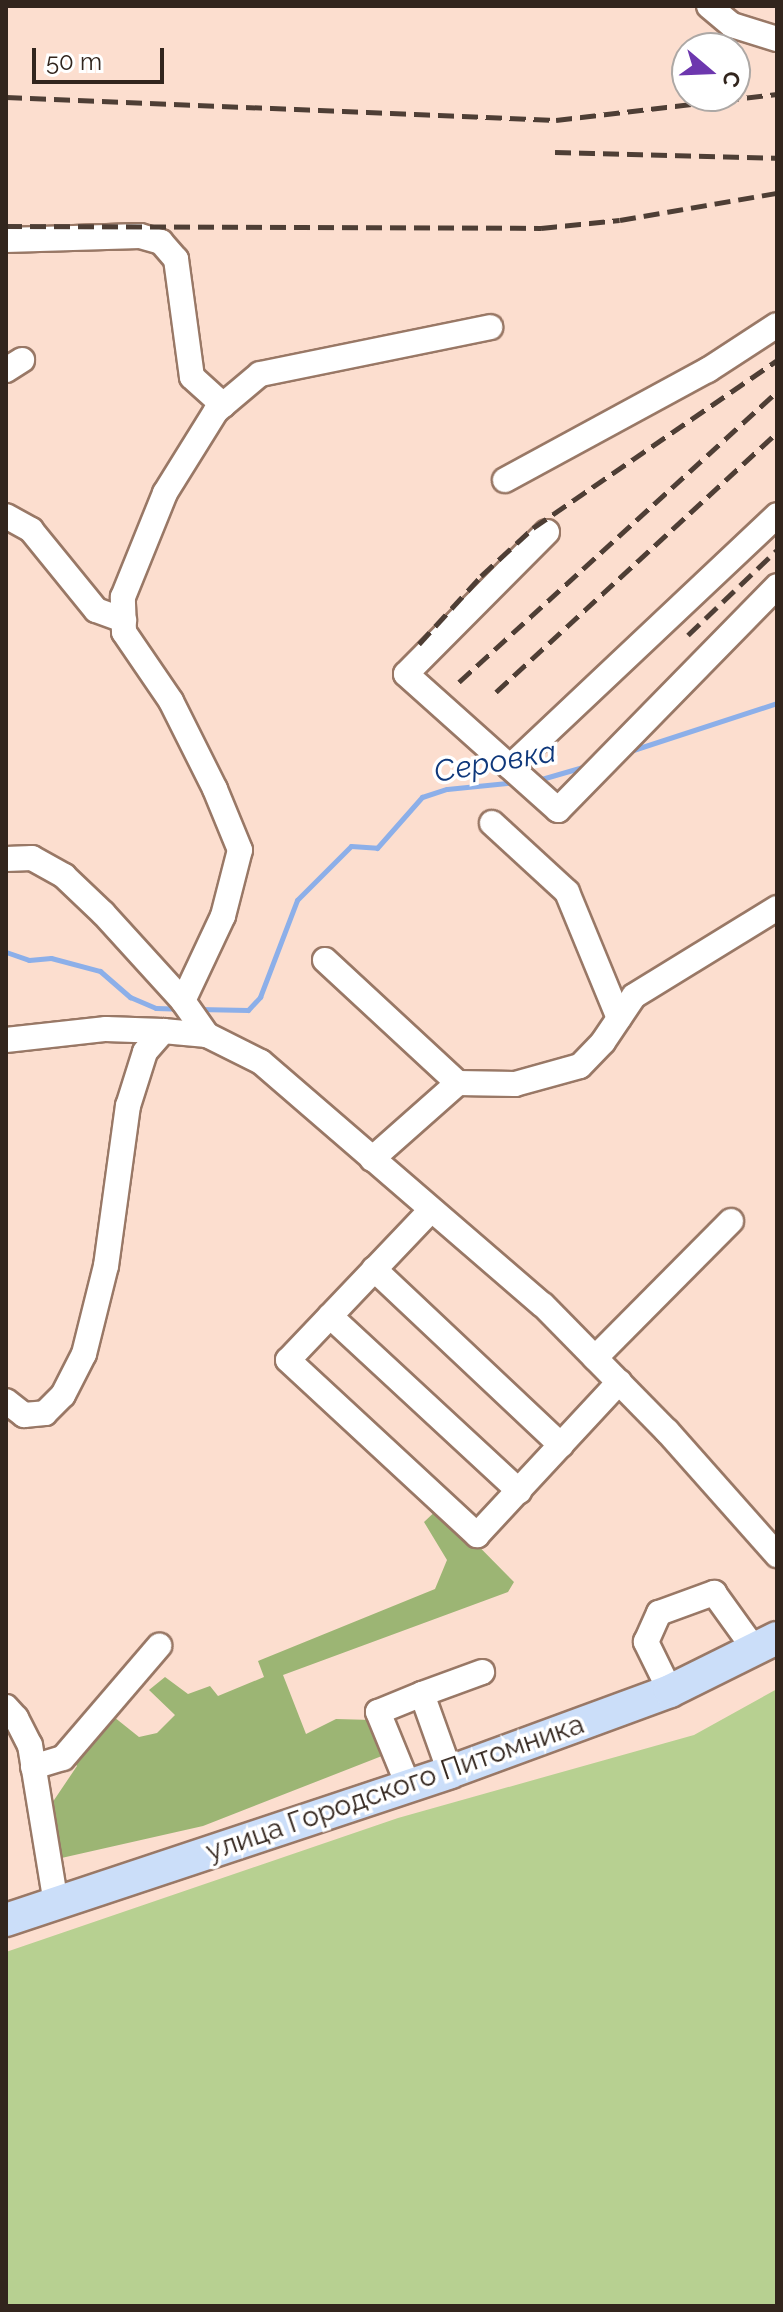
<!DOCTYPE html>
<meta charset="utf-8">
<style>
body{margin:0}
#map{position:relative;width:783px;height:2312px;overflow:hidden;background:#fcdecf;font-family:Raleway,sans-serif}
div>[style]{position:absolute}
[style*='--x']{left:calc(var(--x)*1px);top:calc(var(--y)*1px);width:calc(var(--w)*1px);rotate:calc(var(--a)*1deg)}
.green>*{inset:0;background:#b7d091}
.forest>*{inset:0;background:#9cb574}
.stream>*{height:5px;margin:-2.5px;padding:0 2.5px;transform-origin:2.5px;border-radius:2.5px;background:#8cafe9}
.roads{filter:drop-shadow(2px 0 #997866) drop-shadow(-2px 0 #997866) drop-shadow(0 2px #997866) drop-shadow(0 -2px #997866)}
.minor>*{height:24px;margin:-12px;padding:0 12px;transform-origin:12px;border-radius:12px;background:#fff}
.major>*{height:32px;margin:-16px;padding:0 16px;transform-origin:16px;border-radius:16px;background:#cbdef9}
.rail>*{height:5px;margin-top:-2.5px;transform-origin:0;background:repeating-linear-gradient(90deg,#4e3e35 0 16px,transparent 0 24px)}
span{translate:-50% -50%;white-space:nowrap;text-align:center;line-height:1.15;-webkit-text-stroke:7px #fff;paint-order:stroke}
.street-label{font-size:28px;color:#32251d}
.water-label{font-size:30px;color:#0f387b;font-style:italic}
.frame{position:absolute;inset:0;border:8px solid #32251d;pointer-events:none}
.north{position:absolute;left:671px;top:32px;width:80px;height:80px;box-sizing:border-box;background:#fff;border:2px solid #ada8a5;border-radius:50%;rotate:109deg;font-size:22px;font-weight:700;line-height:32px;text-align:center;color:#32251d}
.north::after{content:'';display:block;margin:auto;width:28px;height:36px;background:#6d37ae;clip-path:polygon(50% 0,100% 100%,50% 72%,0 100%)}
.scale{position:absolute;left:32px;top:48px;width:132px;height:36px;box-sizing:border-box;border:4px solid #32251d;border-top:0;padding-left:10px;font-size:24px;line-height:28px;white-space:nowrap;color:#32251d;-webkit-text-stroke:6px #fff;paint-order:stroke}
</style>
<div id="map">
<div class="green">
<i style="clip-path:polygon(777px 1689px,777px 2306px,6px 2306px,6px 1952px,398px 1818px,694px 1735px)"></i>
</div>
<div class="forest">
<i style="clip-path:polygon(440px 1507px,514px 1582px,508px 1592px,283px 1675px,306px 1734px,336px 1719px,372px 1720px,387px 1754px,203px 1826px,57px 1859px,48px 1809px,77px 1766px,70px 1756px,109px 1713px,139px 1737px,157px 1733px,175px 1715px,149px 1690px,165px 1677px,188px 1694px,210px 1686px,218px 1696px,264px 1677px,258px 1661px,435px 1589px,447px 1560px,424px 1522px)"></i>
</div>
<div class="stream">
<i style="--x:630;--y:751;--w:155;--a:-18.1"></i>
<i style="--x:538;--y:780;--w:54;--a:-16.1"></i>
<i style="--x:6;--y:952;--w:24;--a:19"></i>
<i style="--x:29;--y:960;--w:22;--a:-5"></i>
<i style="--x:51;--y:958;--w:51;--a:14.9"></i>
<i style="--x:100;--y:971;--w:40;--a:41"></i>
<i style="--x:130;--y:997;--w:28;--a:23"></i>
<i style="--x:156;--y:1008;--w:24;--a:2"></i>
<i style="--x:198;--y:1009;--w:50;--a:1.1"></i>
<i style="--x:248;--y:1010;--w:18;--a:-47"></i>
<i style="--x:260;--y:997;--w:104;--a:-69.1"></i>
<i style="--x:297;--y:900;--w:76;--a:-45"></i>
<i style="--x:351;--y:846;--w:26;--a:4"></i>
<i style="--x:377;--y:848;--w:68;--a:-48.6"></i>
<i style="--x:422;--y:797;--w:26;--a:-18"></i>
<i style="--x:447;--y:789;--w:69;--a:-5.8"></i>
</div>
<div class="roads">
<div class="minor">
<i style="--x:709;--y:6;--w:30;--a:40"></i>
<i style="--x:732;--y:25;--w:47;--a:17.3"></i>
<i style="--x:6;--y:240;--w:134;--a:-1.7"></i>
<i style="--x:140;--y:236;--w:22;--a:16"></i>
<i style="--x:161;--y:242;--w:23;--a:49"></i>
<i style="--x:176;--y:259;--w:119;--a:82.3"></i>
<i style="--x:192;--y:377;--w:42;--a:42.1"></i>
<i style="--x:6;--y:370;--w:19;--a:-32"></i>
<i style="--x:505;--y:480;--w:231;--a:-28.5"></i>
<i style="--x:708;--y:370;--w:82;--a:-33.1"></i>
<i style="--x:6;--y:516;--w:29;--a:29"></i>
<i style="--x:31;--y:530;--w:103;--a:50.9"></i>
<i style="--x:96;--y:610;--w:30;--a:20"></i>
<i style="--x:547;--y:532;--w:200;--a:134.8"></i>
<i style="--x:406;--y:674;--w:204;--a:41.8"></i>
<i style="--x:558;--y:810;--w:313;--a:-45.6"></i>
<i style="--x:510;--y:767;--w:367;--a:-43.3"></i>
<i style="--x:492;--y:823;--w:102;--a:42.6"></i>
<i style="--x:567;--y:892;--w:136;--a:67.6"></i>
<i style="--x:6;--y:859;--w:26;--a:-2"></i>
<i style="--x:32;--y:858;--w:37;--a:29"></i>
<i style="--x:64;--y:876;--w:54;--a:43.5"></i>
<i style="--x:103;--y:913;--w:119;--a:47.7"></i>
<i style="--x:183;--y:1001;--w:42;--a:54.8"></i>
<i style="--x:207;--y:1035;--w:60;--a:26.6"></i>
<i style="--x:261;--y:1062;--w:372;--a:40.8"></i>
<i style="--x:543;--y:1305;--w:177;--a:45.5"></i>
<i style="--x:667;--y:1431;--w:166;--a:48.4"></i>
<i style="--x:325;--y:960;--w:181;--a:42.8"></i>
<i style="--x:458;--y:1083;--w:57;--a:1"></i>
<i style="--x:515;--y:1084;--w:67;--a:-15.5"></i>
<i style="--x:580;--y:1066;--w:33;--a:-46"></i>
<i style="--x:603;--y:1042;--w:55;--a:-56"></i>
<i style="--x:634;--y:996;--w:168;--a:-31.6"></i>
<i style="--x:183;--y:1001;--w:94;--a:-64.8"></i>
<i style="--x:223;--y:916;--w:68;--a:-75.6"></i>
<i style="--x:240;--y:850;--w:66;--a:-112.3"></i>
<i style="--x:215;--y:789;--w:98;--a:-116.6"></i>
<i style="--x:171;--y:701;--w:83;--a:-124.3"></i>
<i style="--x:124;--y:632;--w:35;--a:-92"></i>
<i style="--x:123;--y:597;--w:112;--a:-68"></i>
<i style="--x:165;--y:493;--w:97;--a:-58.1"></i>
<i style="--x:216;--y:411;--w:57;--a:-40.1"></i>
<i style="--x:260;--y:374;--w:235;--a:-11.5"></i>
<i style="--x:6;--y:1040;--w:101;--a:-6.3"></i>
<i style="--x:106;--y:1029;--w:57;--a:2"></i>
<i style="--x:372;--y:1159;--w:115;--a:-41.5"></i>
<i style="--x:431;--y:1210;--w:207;--a:133.6"></i>
<i style="--x:288;--y:1360;--w:258;--a:42.8"></i>
<i style="--x:477;--y:1535;--w:209;--a:-47.1"></i>
<i style="--x:374;--y:1269;--w:257;--a:43.3"></i>
<i style="--x:330;--y:1316;--w:258;--a:42.8"></i>
<i style="--x:595;--y:1358;--w:193;--a:-45.2"></i>
<i style="--x:6;--y:1401;--w:23;--a:38"></i>
<i style="--x:24;--y:1415;--w:21;--a:-5"></i>
<i style="--x:45;--y:1413;--w:25;--a:-45"></i>
<i style="--x:63;--y:1395;--w:46;--a:-62.9"></i>
<i style="--x:84;--y:1354;--w:91;--a:-76"></i>
<i style="--x:106;--y:1266;--w:162;--a:-82.2"></i>
<i style="--x:128;--y:1106;--w:57;--a:-72.5"></i>
<i style="--x:145;--y:1052;--w:28;--a:-49"></i>
<i style="--x:163;--y:1031;--w:44;--a:5.2"></i>
<i style="--x:670;--y:1691;--w:55;--a:-116.1"></i>
<i style="--x:646;--y:1642;--w:32;--a:-66"></i>
<i style="--x:659;--y:1613;--w:59;--a:-20"></i>
<i style="--x:714;--y:1593;--w:70;--a:54.3"></i>
<i style="--x:422;--y:1694;--w:64;--a:-20.1"></i>
<i style="--x:6;--y:1707;--w:15;--a:48"></i>
<i style="--x:16;--y:1718;--w:30;--a:63"></i>
<i style="--x:30;--y:1745;--w:160;--a:80.7"></i>
<i style="--x:33;--y:1767;--w:31;--a:-17"></i>
<i style="--x:63;--y:1758;--w:148;--a:-49.4"></i>
<i style="--x:408;--y:1785;--w:79;--a:-112.3"></i>
<i style="--x:378;--y:1712;--w:48;--a:-22.2"></i>
<i style="--x:422;--y:1694;--w:83;--a:70.3"></i>
</div>
<div class="major">
<i style="--x:6;--y:1920;--w:468;--a:-18.4"></i>
<i style="--x:450;--y:1772;--w:234;--a:-20.2"></i>
<i style="--x:670;--y:1691;--w:119;--a:-26.4"></i>
</div>
</div>
<div class="rail">
<i style="--x:6;--y:97;--w:550;--a:2.39"></i>
<i style="--x:556;--y:120;--w:223;--a:-6.7"></i>
<i style="--x:555;--y:152;--w:222;--a:1.5"></i>
<i style="--x:6;--y:226;--w:535;--a:0.21"></i>
<i style="--x:541;--y:228;--w:79;--a:-5.8"></i>
<i style="--x:620;--y:220;--w:158;--a:-9.8"></i>
<i style="--x:688;--y:635;--w:123;--a:-43.7"></i>
<i style="--x:419;--y:644;--w:92;--a:-47.6"></i>
<i style="--x:481;--y:576;--w:71;--a:-42.7"></i>
<i style="--x:533;--y:528;--w:296;--a:-34.5"></i>
<i style="--x:459;--y:682;--w:430;--a:-42.4"></i>
<i style="--x:496;--y:692;--w:382;--a:-42.7"></i>
</div>
<div class="street-label">
<span style="left:395px;top:1788px;rotate:-19deg">улица Городского Питомника</span>
</div>
<div class="water-label">
<span style="left:495px;top:762px;rotate:-10deg">Серовка</span>
</div>
<div class="frame"></div>
<div class="north">С</div>
<div class="scale">50 m</div>
</div>
